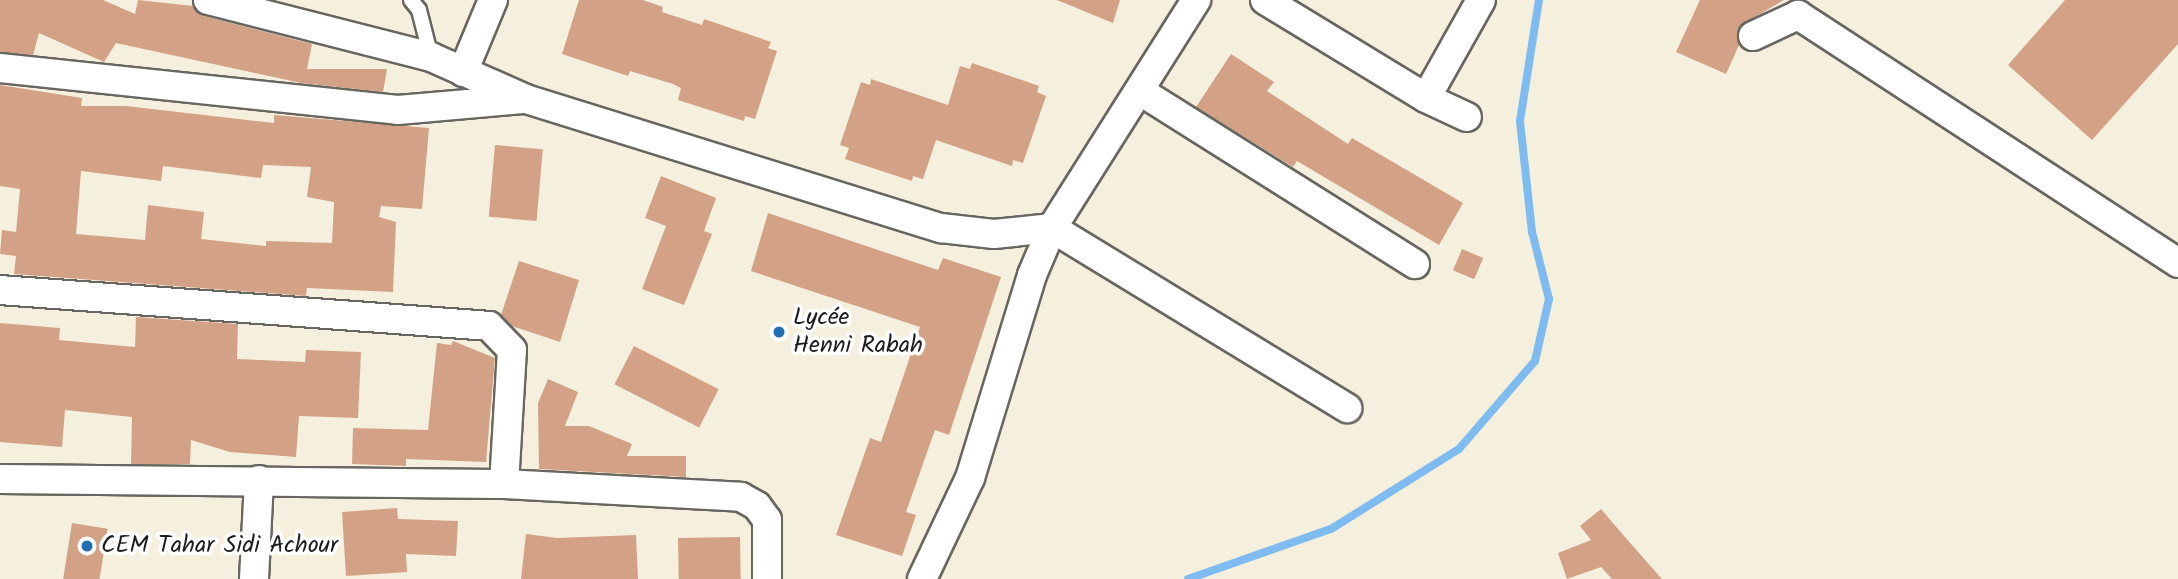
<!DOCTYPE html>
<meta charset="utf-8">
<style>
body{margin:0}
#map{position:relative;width:2178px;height:579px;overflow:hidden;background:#f5efdd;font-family:Kalam,sans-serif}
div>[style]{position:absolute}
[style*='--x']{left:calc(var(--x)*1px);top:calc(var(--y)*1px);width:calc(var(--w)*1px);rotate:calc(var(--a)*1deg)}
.stream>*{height:8px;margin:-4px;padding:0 4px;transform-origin:4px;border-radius:4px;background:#7ebbf1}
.building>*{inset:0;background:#d3a286;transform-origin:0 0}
.roads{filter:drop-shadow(2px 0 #686660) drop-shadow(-2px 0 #686660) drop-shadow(0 2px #686660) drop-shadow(0 -2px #686660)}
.lane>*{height:14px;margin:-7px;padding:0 7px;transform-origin:7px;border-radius:7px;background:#fff}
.street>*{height:28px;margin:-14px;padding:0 14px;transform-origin:14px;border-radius:14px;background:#fff}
.dots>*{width:19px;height:19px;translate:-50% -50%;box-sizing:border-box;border:4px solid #fff;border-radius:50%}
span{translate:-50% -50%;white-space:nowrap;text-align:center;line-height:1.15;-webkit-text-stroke:7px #fff;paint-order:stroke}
.poi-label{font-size:24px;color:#1c1c1c}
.left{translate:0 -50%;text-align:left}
</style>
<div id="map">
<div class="stream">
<i style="--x:1188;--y:579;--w:151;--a:-19.3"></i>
<i style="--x:1331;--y:529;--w:151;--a:-32"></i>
<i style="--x:1459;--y:449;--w:116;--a:-49.2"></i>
<i style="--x:1535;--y:361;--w:64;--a:-77.3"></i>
<i style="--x:1549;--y:299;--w:69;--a:-104.2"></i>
<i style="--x:1532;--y:232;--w:112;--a:-96.2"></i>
<i style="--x:1520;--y:121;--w:122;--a:-81.1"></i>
</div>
<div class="building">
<i style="clip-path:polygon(0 0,103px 0,135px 14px,138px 0,193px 6px,204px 16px,312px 44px,307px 69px,387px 69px,383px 92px,301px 83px,116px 43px,104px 62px,39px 33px,33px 55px,0 52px)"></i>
<i style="clip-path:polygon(579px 0,643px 0,663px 7px,662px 12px,702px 25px,704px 19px,771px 42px,768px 48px,777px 51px,755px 119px,745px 116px,744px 121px,678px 100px,681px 88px,673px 84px,630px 71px,628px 76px,562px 54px)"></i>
<i style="clip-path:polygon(1057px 0,1120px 0,1113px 23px)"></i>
<i style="clip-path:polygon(1700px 0,1784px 0,1740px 26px,1739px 45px,1726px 74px,1676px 52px)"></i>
<i style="clip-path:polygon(2065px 0,2178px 0,2178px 44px,2092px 140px,2008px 65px)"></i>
<i style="clip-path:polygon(1231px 54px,1274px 82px,1267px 91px,1348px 144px,1352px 138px,1463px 203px,1439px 245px,1297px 161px,1293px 167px,1196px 107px)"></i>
<i style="clip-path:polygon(972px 63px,1039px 86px,1037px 92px,1046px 96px,1023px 163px,1013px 160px,1012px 166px,936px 140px,923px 179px,913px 176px,912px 181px,845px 159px,849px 148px,840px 145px,861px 82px,870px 85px,871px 79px,948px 105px,960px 66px,970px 69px)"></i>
<i style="clip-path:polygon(evenodd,0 85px,82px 98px,81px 106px,126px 106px,274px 123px,274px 115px,429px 128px,422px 209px,381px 206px,379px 217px,396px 222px,393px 292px,307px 288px,306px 296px,14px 274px,16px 256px,0 254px,2px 230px,16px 232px,20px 189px,0 186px,0 85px,263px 165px,311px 167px,307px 197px,334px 202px,332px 243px,266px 241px,266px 246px,201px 239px,204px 212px,148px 205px,145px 240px,76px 234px,81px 171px,161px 181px,163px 166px,261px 178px,263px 165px)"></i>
<i style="left:495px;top:145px;width:48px;height:72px;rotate:5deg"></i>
<i style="clip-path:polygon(661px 176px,716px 198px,704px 231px,712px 234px,684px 305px,642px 289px,666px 226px,645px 218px)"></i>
<i style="clip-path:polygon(768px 213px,938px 270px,943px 258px,1001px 277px,949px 435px,935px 430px,906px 512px,916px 515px,902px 556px,836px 535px,870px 438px,881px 442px,920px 327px,751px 271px)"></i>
<i style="left:1462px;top:249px;width:23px;height:23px;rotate:23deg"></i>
<i style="clip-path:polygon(519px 261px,579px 280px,560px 342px,512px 326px,501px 315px)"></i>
<i style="clip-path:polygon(136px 317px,238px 324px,237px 359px,305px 362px,306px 350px,361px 352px,358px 418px,299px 416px,296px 457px,230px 452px,191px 440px,190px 464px,131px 464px,132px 417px,65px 410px,62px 447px,0 442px,0 323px,60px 328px,59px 340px,135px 347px)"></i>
<i style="clip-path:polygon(453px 341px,495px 358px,486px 462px,406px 459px,406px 466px,352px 464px,353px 428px,428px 430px,437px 343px,451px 345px)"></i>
<i style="left:634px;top:346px;width:95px;height:43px;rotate:27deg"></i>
<i style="clip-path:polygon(548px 379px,578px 392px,565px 426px,589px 426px,632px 444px,627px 456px,686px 456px,686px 477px,539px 469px,538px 403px)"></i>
<i style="clip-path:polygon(397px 508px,398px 519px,458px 521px,456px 556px,406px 554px,407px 572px,346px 576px,342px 512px)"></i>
<i style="clip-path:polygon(1601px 509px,1624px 536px,1662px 579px,1612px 579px,1601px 567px,1567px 579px,1558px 553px,1591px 540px,1580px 526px)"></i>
<i style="left:72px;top:523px;width:36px;height:57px;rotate:9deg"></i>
<i style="clip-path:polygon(526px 534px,557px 538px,636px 535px,638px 579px,521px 579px)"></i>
<i style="left:740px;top:537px;width:42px;height:62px;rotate:89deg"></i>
</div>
<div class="roads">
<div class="lane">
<i style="--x:411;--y:0;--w:13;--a:51"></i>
<i style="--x:419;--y:10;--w:49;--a:75.7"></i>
</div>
<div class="street">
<i style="--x:208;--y:0;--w:230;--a:14.3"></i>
<i style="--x:431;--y:57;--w:104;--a:23.9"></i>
<i style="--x:526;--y:99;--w:435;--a:17.3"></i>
<i style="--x:941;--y:228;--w:53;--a:6.5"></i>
<i style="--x:994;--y:234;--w:58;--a:-5.9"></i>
<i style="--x:1052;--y:228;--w:346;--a:31.4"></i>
<i style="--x:1265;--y:0;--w:188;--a:31.3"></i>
<i style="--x:1426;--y:98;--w:45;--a:24.9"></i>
<i style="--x:1753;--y:36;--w:50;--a:-25"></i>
<i style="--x:1798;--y:15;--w:454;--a:33.1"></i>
<i style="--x:0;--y:68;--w:400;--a:6"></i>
<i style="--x:398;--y:110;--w:125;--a:-5"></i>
<i style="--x:463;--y:72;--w:78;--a:-67.4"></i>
<i style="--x:1140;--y:91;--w:325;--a:32.2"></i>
<i style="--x:1426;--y:98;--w:112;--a:-60.7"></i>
<i style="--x:0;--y:290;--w:490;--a:4.2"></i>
<i style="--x:489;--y:326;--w:33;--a:46"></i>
<i style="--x:512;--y:350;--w:134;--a:93.4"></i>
<i style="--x:0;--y:479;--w:504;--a:0.57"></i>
<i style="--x:504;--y:484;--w:237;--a:3.1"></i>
<i style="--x:741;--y:497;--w:18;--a:29"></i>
<i style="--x:757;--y:506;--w:17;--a:54"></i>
<i style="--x:767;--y:520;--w:59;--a:90"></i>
<i style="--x:254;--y:579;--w:99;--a:-87.1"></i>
<i style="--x:922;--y:579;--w:112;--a:-64.6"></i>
<i style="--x:970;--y:478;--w:212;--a:-73"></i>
<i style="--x:1032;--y:275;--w:51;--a:-66.9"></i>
<i style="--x:1052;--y:228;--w:270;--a:-57.7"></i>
</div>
</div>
<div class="dots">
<i style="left:779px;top:332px;background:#1f6fb2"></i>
<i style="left:87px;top:546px;background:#1f6fb2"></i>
</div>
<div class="poi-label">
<span class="left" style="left:793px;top:332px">Lycée<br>Henni Rabah</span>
<span class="left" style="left:101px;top:546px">CEM Tahar Sidi Achour</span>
</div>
</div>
